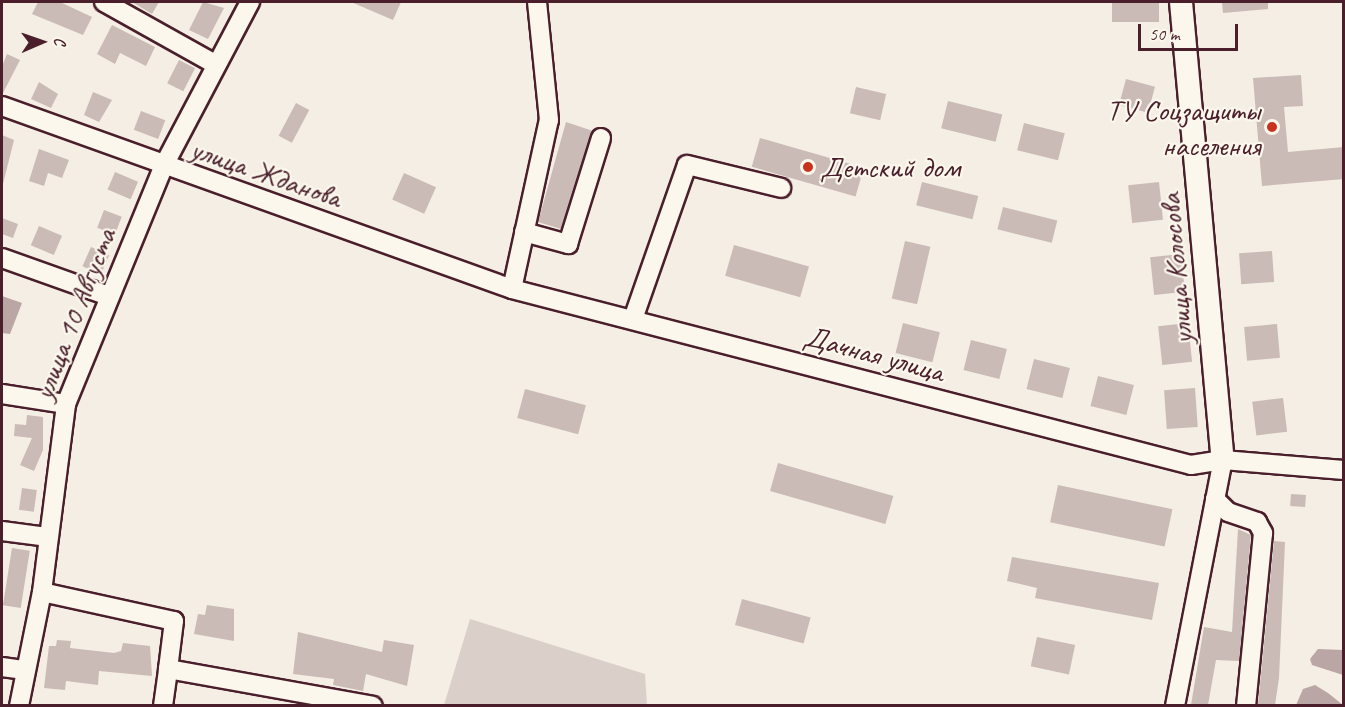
<!DOCTYPE html>
<meta charset="utf-8">
<style>
body{margin:0}
#map{position:relative;width:1345px;height:707px;overflow:hidden;background:#f4eee4;font-family:Caveat,sans-serif}
div>[style]{position:absolute}
[style*='--x']{left:calc(var(--x)*1px);top:calc(var(--y)*1px);width:calc(var(--w)*1px);rotate:calc(var(--a)*1deg)}
.green>*{inset:0;background:#dbd0c9}
.water>*{inset:0;background:#baa7a5}
.building>*{inset:0;background:#cabbb6;transform-origin:0 0}
.roads{filter:drop-shadow(2px 0 #4a1f2b) drop-shadow(-2px 0 #4a1f2b) drop-shadow(0 2px #4a1f2b) drop-shadow(0 -2px #4a1f2b)}
.minor>*{height:18px;margin:-9px;padding:0 9px;transform-origin:9px;border-radius:9px;background:#fbf7ec}
.major>*{height:22px;margin:-11px;padding:0 11px;transform-origin:11px;border-radius:11px;background:#fbf7ec}
.dots>*{width:16px;height:16px;translate:-50% -50%;box-sizing:border-box;border:3px solid #fbf7ec;border-radius:50%}
span{translate:-50% -50%;white-space:nowrap;text-align:center;line-height:1.15;-webkit-text-stroke:4.5px #fbf7ec;paint-order:stroke}
.poi-label{font-size:30px;color:#4a1f2b}
.right{translate:-100% -50%;text-align:right}
.left{translate:0 -50%;text-align:left}
.street-label{font-size:30px;color:#4a1f2b}
.frame{position:absolute;inset:0;border:3px solid #4a1f2b;pointer-events:none}
.north{position:absolute;left:12px;top:12px;width:60px;height:60px;-webkit-text-stroke:4px #fbf7ec;paint-order:stroke;rotate:88deg;font-size:16px;font-weight:700;line-height:24px;text-align:center;color:#4a1f2b}
.north::after{content:'';display:block;margin:auto;width:21px;height:27px;background:#4a1f2b;clip-path:polygon(50% 0,100% 100%,50% 72%,0 100%)}
.scale{position:absolute;left:1138px;top:24px;width:100px;height:27px;box-sizing:border-box;border:3px solid #4a1f2b;border-top:0;padding-left:8px;font-size:18px;line-height:21px;white-space:nowrap;color:#4a1f2b;-webkit-text-stroke:4px #fbf7ec;paint-order:stroke}
</style>
<div id="map">
<div class="green">
<i style="clip-path:polygon(470px 619px,645px 674px,647px 705px,444px 705px)"></i>
</div>
<div class="water">
<i style="clip-path:polygon(2px 296px,22px 303px,10px 334px,2px 333px)"></i>
<i style="clip-path:polygon(1318px 649px,1343px 650px,1343px 675px,1312px 665px,1310px 659px)"></i>
<i style="clip-path:polygon(1315px 685px,1328px 693px,1343px 705px,1296px 705px,1303px 689px)"></i>
</div>
<div class="building">
<i style="clip-path:polygon(38px 2px,60px 2px,92px 17px,83px 35px,32px 14px)"></i>
<i style="clip-path:polygon(132px 2px,159px 2px,152px 14px)"></i>
<i style="clip-path:polygon(203px 2px,224px 8px,208px 39px,189px 30px)"></i>
<i style="clip-path:polygon(351px 2px,401px 2px,393px 20px)"></i>
<i style="left:1112px;top:2px;width:47px;height:20px"></i>
<i style="clip-path:polygon(1222px 2px,1268px 2px,1268px 9px,1223px 13px)"></i>
<i style="clip-path:polygon(112px 25px,155px 47px,146px 66px,120px 53px,115px 64px,97px 54px)"></i>
<i style="clip-path:polygon(7px 54px,20px 60px,2px 95px,2px 66px)"></i>
<i style="left:179px;top:60px;width:18px;height:26px;rotate:27deg"></i>
<i style="clip-path:polygon(1301px 75px,1303px 106px,1284px 107px,1288px 152px,1344px 147px,1344px 179px,1262px 186px,1253px 78px)"></i>
<i style="left:1126px;top:79px;width:30px;height:27px;rotate:15deg"></i>
<i style="clip-path:polygon(39px 82px,58px 94px,51px 108px,31px 99px)"></i>
<i style="left:856px;top:87px;width:31px;height:27px;rotate:13deg"></i>
<i style="clip-path:polygon(93px 92px,112px 100px,99px 122px,84px 115px)"></i>
<i style="left:948px;top:101px;width:56px;height:28px;rotate:14deg"></i>
<i style="left:296px;top:103px;width:15px;height:37px;rotate:28deg"></i>
<i style="left:141px;top:111px;width:26px;height:20px;rotate:21deg"></i>
<i style="clip-path:polygon(566px 122px,593px 131px,561px 229px,538px 222px)"></i>
<i style="left:1024px;top:123px;width:42px;height:28px;rotate:14deg"></i>
<i style="clip-path:polygon(2px 135px,14px 140px,3px 184px,2px 183px)"></i>
<i style="left:760px;top:138px;width:108px;height:30px;rotate:16deg"></i>
<i style="clip-path:polygon(39px 149px,69px 160px,62px 178px,48px 173px,44px 186px,29px 181px)"></i>
<i style="left:115px;top:172px;width:25px;height:19px;rotate:23deg"></i>
<i style="left:404px;top:173px;width:35px;height:29px;rotate:24deg"></i>
<i style="left:922px;top:182px;width:58px;height:24px;rotate:14deg"></i>
<i style="left:1159px;top:182px;width:38px;height:31px;rotate:84deg"></i>
<i style="left:1003px;top:207px;width:56px;height:23px;rotate:14deg"></i>
<i style="left:104px;top:210px;width:19px;height:19px;rotate:21deg"></i>
<i style="clip-path:polygon(2px 218px,18px 224px,13px 238px,2px 234px)"></i>
<i style="left:39px;top:226px;width:25px;height:21px;rotate:23deg"></i>
<i style="left:905px;top:241px;width:26px;height:59px;rotate:13deg"></i>
<i style="left:734px;top:245px;width:78px;height:32px;rotate:16deg"></i>
<i style="left:91px;top:247px;width:20px;height:21px;rotate:24deg"></i>
<i style="left:1272px;top:251px;width:31px;height:33px;rotate:86deg"></i>
<i style="left:1181px;top:254px;width:38px;height:31px;rotate:84deg"></i>
<i style="left:903px;top:323px;width:38px;height:31px;rotate:14deg"></i>
<i style="left:1188px;top:323px;width:39px;height:30px;rotate:84deg"></i>
<i style="left:1277px;top:324px;width:34px;height:33px;rotate:85deg"></i>
<i style="left:971px;top:340px;width:37px;height:31px;rotate:14deg"></i>
<i style="left:1034px;top:359px;width:37px;height:31px;rotate:14deg"></i>
<i style="left:1098px;top:376px;width:37px;height:31px;rotate:14deg"></i>
<i style="left:1195px;top:388px;width:39px;height:31px;rotate:86deg"></i>
<i style="left:525px;top:389px;width:63px;height:30px;rotate:15deg"></i>
<i style="left:1283px;top:398px;width:34px;height:31px;rotate:83deg"></i>
<i style="clip-path:polygon(27px 415px,43px 417px,43px 450px,34px 471px,20px 465px,32px 438px,14px 436px,15px 424px,26px 425px)"></i>
<i style="left:778px;top:463px;width:120px;height:29px;rotate:16deg"></i>
<i style="left:1058px;top:485px;width:117px;height:38px;rotate:12deg"></i>
<i style="left:22px;top:488px;width:15px;height:22px;rotate:8deg"></i>
<i style="left:1291px;top:494px;width:15px;height:12px;rotate:4deg"></i>
<i style="clip-path:polygon(1238px 529px,1251px 535px,1239px 661px,1216px 660px,1208px 705px,1191px 705px,1204px 627px,1232px 632px)"></i>
<i style="clip-path:polygon(1274px 541px,1285px 542px,1279px 678px,1275px 705px,1258px 705px)"></i>
<i style="left:12px;top:548px;width:18px;height:58px;rotate:9deg"></i>
<i style="clip-path:polygon(1012px 557px,1159px 583px,1152px 620px,1035px 598px,1037px 588px,1007px 581px)"></i>
<i style="left:742px;top:599px;width:71px;height:27px;rotate:15deg"></i>
<i style="clip-path:polygon(207px 605px,234px 609px,234px 641px,194px 634px,198px 614px,205px 615px)"></i>
<i style="clip-path:polygon(298px 632px,382px 652px,384px 640px,414px 645px,407px 686px,366px 674px,363px 691px,333px 685px,334px 679px,293px 674px)"></i>
<i style="left:1037px;top:637px;width:39px;height:30px;rotate:12deg"></i>
<i style="clip-path:polygon(57px 640px,71px 641px,70px 648px,114px 653px,121px 651px,123px 643px,150px 646px,152px 676px,99px 671px,98px 685px,66px 681px,65px 690px,44px 688px,49px 646px,56px 646px)"></i>
</div>
<div class="roads">
<div class="minor">
<i style="--x:104;--y:2;--w:127;--a:29.2"></i>
<i style="--x:2;--y:106;--w:542;--a:19.74"></i>
<i style="--x:512;--y:289;--w:701;--a:14.53"></i>
<i style="--x:1191;--y:465;--w:32;--a:-9"></i>
<i style="--x:1223;--y:460;--w:121;--a:4.7"></i>
<i style="--x:524;--y:232;--w:46;--a:15.3"></i>
<i style="--x:568;--y:244;--w:111;--a:-72.7"></i>
<i style="--x:2;--y:258;--w:114;--a:19.6"></i>
<i style="--x:512;--y:289;--w:173;--a:-77.7"></i>
<i style="--x:549;--y:120;--w:119;--a:-95.8"></i>
<i style="--x:633;--y:319;--w:163;--a:-70.7"></i>
<i style="--x:687;--y:165;--w:97;--a:13.7"></i>
<i style="--x:2;--y:394;--w:65;--a:8.9"></i>
<i style="--x:1215;--y:499;--w:18;--a:45"></i>
<i style="--x:1228;--y:512;--w:31;--a:19"></i>
<i style="--x:1257;--y:522;--w:13;--a:61"></i>
<i style="--x:1263;--y:533;--w:174;--a:95.6"></i>
<i style="--x:2;--y:531;--w:45;--a:7.6"></i>
<i style="--x:42;--y:592;--w:135;--a:12.4"></i>
<i style="--x:174;--y:621;--w:48;--a:97.1"></i>
<i style="--x:2;--y:667;--w:21;--a:8"></i>
<i style="--x:19;--y:706;--w:116;--a:-78.6"></i>
<i style="--x:42;--y:592;--w:190;--a:-82.7"></i>
<i style="--x:66;--y:404;--w:256;--a:-67.7"></i>
<i style="--x:163;--y:167;--w:187;--a:-62.2"></i>
<i style="--x:163;--y:706;--w:37;--a:-82"></i>
<i style="--x:168;--y:669;--w:208;--a:10.2"></i>
<i style="--x:1175;--y:706;--w:251;--a:-79"></i>
</div>
<div class="major">
<i style="--x:1181;--y:2;--w:460;--a:84.8"></i>
</div>
</div>
<div class="dots">
<i style="left:1272px;top:127px;background:#c8321e"></i>
<i style="left:808px;top:167px;background:#c8321e"></i>
</div>
<div class="poi-label">
<span class="right" style="left:1260px;top:127px">ТУ Соцзащиты<br>населения</span>
<span class="left" style="left:820px;top:167px">Детский дом</span>
</div>
<div class="street-label">
<span style="left:266px;top:173px;rotate:19deg">улица Жданова</span>
<span style="left:1176px;top:269px;rotate:-95deg">улица Колосова</span>
<span style="left:74px;top:314px;rotate:-69deg">улица 10 Августа</span>
<span style="left:874px;top:354px;rotate:15deg">Дачная улица</span>
</div>
<div class="frame"></div>
<div class="north">С</div>
<div class="scale">50 m</div>
</div>
